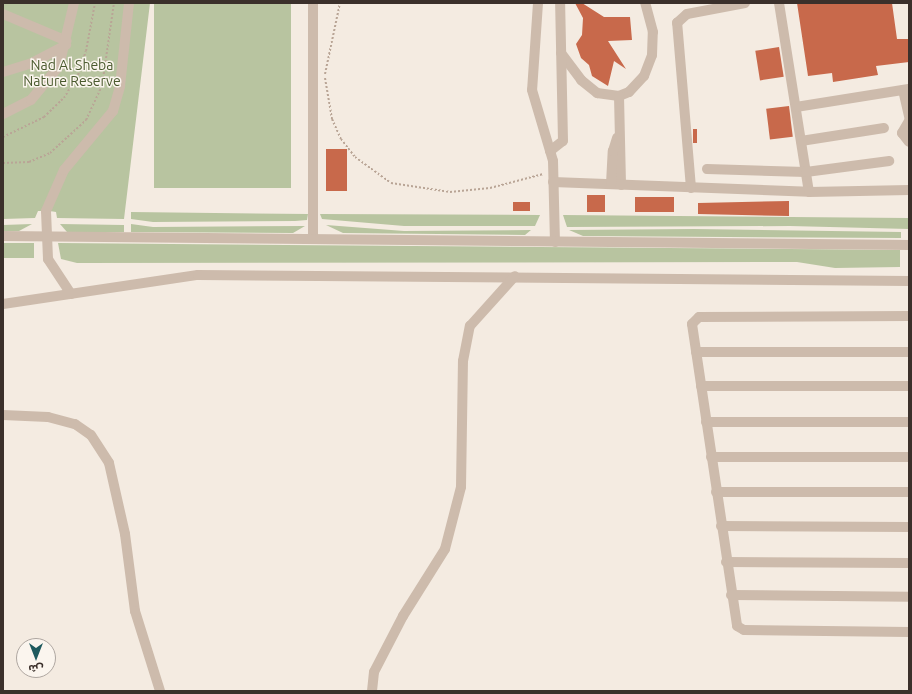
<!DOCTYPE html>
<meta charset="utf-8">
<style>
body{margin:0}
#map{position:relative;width:912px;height:694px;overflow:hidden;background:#f4ebe1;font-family:Ubuntu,"Noto Sans Arabic",sans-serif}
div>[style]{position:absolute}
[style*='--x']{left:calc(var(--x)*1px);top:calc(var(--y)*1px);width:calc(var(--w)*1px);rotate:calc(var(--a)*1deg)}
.green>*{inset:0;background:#b8c4a0;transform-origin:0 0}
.building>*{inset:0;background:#c8694b;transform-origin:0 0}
.path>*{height:2px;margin-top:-1px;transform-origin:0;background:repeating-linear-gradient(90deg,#b9a596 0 2px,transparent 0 4px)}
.minor>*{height:10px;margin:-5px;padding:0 5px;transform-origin:5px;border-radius:5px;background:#cdbbac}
span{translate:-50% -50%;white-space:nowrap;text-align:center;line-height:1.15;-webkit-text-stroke:3px #fbf5ee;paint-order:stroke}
.park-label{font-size:14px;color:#4a5a2e}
.frame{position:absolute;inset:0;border:4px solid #3b302b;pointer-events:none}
.north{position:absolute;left:16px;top:638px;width:40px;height:40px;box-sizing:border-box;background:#fbf5ee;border:1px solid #aea6a0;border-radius:50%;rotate:180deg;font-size:11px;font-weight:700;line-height:16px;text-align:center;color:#3b302b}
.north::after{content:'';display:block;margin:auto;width:14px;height:18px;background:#1f5a5e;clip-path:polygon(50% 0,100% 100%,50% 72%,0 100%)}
</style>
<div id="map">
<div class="green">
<i style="clip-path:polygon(3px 3px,150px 3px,124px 219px,57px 218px,56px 212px,50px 211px,38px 211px,35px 218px,3px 219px)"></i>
<i style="left:154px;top:3px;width:137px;height:185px"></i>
<i style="clip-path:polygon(131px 212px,308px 214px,307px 220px,295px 221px,153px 222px,131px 219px)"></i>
<i style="clip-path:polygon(320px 214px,540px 215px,535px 226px,404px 226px,322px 219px)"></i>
<i style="clip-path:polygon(563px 215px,909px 218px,909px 229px,790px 226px,567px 227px)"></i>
<i style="clip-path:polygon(32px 224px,19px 231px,3px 231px,3px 225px)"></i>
<i style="clip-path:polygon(60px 224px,124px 225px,124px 232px,67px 232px)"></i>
<i style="clip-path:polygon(131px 224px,153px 227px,305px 226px,293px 233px,131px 232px)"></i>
<i style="clip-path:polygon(326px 225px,404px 231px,531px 230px,525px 235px,343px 233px)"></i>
<i style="clip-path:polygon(694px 229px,901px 232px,901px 238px,583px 236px,569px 230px)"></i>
<i style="left:3px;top:243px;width:31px;height:15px"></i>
<i style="clip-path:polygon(58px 243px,900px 250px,900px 267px,835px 268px,797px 262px,77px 263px,61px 259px)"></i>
</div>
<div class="building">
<i style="clip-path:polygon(575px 3px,582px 3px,604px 17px,630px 17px,632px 40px,608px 41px,626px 69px,614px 61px,608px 86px,592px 76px,589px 65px,581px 58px,576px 44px,582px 35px,583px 18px)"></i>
<i style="clip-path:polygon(797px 3px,892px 3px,897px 39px,909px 39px,909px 62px,876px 66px,878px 75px,833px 82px,832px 73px,808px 76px)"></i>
<i style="left:779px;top:47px;width:30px;height:24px;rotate:81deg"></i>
<i style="left:789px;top:106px;width:31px;height:23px;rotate:83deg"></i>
<i style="left:693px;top:129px;width:4px;height:14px"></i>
<i style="left:326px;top:149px;width:21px;height:42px"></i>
<i style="left:587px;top:195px;width:18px;height:17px"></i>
<i style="left:635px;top:197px;width:39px;height:15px"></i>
<i style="clip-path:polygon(789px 201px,789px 216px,698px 214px,698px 203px)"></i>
<i style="left:513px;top:202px;width:17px;height:9px"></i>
</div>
<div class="path">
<i style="--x:325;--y:74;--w:73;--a:-78.1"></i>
<i style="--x:325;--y:78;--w:42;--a:80.3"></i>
<i style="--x:332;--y:119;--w:22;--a:66"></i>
<i style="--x:341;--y:139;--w:23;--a:52"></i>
<i style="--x:355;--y:157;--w:44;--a:35.8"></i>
<i style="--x:391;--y:183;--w:60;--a:8.7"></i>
<i style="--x:450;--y:192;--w:40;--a:-5.7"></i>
<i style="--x:490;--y:188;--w:55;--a:-14.8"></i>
<i style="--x:3;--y:137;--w:46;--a:-26"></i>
<i style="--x:44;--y:117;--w:28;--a:-44"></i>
<i style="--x:64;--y:98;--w:27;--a:-59"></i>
<i style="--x:78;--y:75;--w:25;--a:-72"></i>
<i style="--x:86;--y:51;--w:49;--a:-79.4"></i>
<i style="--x:3;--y:163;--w:26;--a:-2"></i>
<i style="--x:29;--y:162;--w:23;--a:-23"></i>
<i style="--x:50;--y:153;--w:49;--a:-42.5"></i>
<i style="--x:86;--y:120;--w:38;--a:-65"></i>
<i style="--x:102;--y:86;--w:84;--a:-81.8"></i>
</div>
<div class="minor">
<i style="--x:313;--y:3;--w:234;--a:90"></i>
<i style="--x:538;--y:3;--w:87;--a:93.9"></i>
<i style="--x:532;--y:90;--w:74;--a:73.5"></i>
<i style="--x:553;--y:161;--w:81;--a:88.6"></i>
<i style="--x:779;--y:3;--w:191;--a:81"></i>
<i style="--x:3;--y:14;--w:69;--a:22.9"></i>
<i style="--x:561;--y:53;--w:34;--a:53"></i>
<i style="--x:581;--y:80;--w:21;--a:39"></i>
<i style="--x:597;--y:93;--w:22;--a:8"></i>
<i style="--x:619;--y:96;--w:11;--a:-22"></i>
<i style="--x:629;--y:92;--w:22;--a:-47"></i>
<i style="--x:644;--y:76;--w:22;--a:-69"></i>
<i style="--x:652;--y:55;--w:23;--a:-88"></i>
<i style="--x:653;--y:32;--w:30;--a:-105"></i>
<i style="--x:3;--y:72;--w:28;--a:-17"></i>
<i style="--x:30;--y:64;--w:41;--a:-27.8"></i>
<i style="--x:903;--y:90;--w:28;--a:77"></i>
<i style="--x:619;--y:96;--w:89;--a:88.7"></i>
<i style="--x:796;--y:107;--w:114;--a:-9.1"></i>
<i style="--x:3;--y:114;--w:31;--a:-27"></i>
<i style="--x:31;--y:100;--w:44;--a:-50.5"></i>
<i style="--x:59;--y:66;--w:65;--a:-76.6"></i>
<i style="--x:909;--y:121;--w:14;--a:120"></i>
<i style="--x:902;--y:133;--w:11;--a:52"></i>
<i style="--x:801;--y:141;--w:84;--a:-8.9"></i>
<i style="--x:550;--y:151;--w:16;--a:-38"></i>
<i style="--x:563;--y:141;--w:138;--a:-91.2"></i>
<i style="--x:707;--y:169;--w:99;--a:1.7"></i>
<i style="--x:806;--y:172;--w:84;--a:-7.5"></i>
<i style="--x:553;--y:182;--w:256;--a:2.2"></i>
<i style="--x:809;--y:192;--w:100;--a:-1.1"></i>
<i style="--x:611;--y:184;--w:33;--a:-87"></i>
<i style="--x:613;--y:151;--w:14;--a:-73"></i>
<i style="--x:691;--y:188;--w:166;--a:-94.8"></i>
<i style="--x:677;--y:23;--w:13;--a:-42"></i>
<i style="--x:687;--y:14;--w:59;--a:-10.7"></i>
<i style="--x:3;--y:236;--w:906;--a:0.57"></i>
<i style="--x:71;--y:294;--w:42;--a:-123.3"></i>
<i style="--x:48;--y:259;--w:48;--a:-92.4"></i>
<i style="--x:46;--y:211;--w:45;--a:-66.3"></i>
<i style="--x:64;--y:170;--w:77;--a:-50.3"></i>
<i style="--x:113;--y:111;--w:26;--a:-74"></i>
<i style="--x:120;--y:86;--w:83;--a:-83.8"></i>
<i style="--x:3;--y:304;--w:197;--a:-8.5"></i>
<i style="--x:198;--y:275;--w:711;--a:0.48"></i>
<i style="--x:909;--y:316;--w:210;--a:179.7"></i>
<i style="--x:699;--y:317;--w:10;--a:135"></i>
<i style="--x:692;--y:324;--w:305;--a:81.5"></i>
<i style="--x:737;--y:626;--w:8;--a:30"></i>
<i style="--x:744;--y:630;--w:165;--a:0.7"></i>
<i style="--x:696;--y:352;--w:213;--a:0"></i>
<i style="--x:701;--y:386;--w:208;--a:0"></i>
<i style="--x:3;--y:415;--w:45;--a:2.5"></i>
<i style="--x:48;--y:417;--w:28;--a:15"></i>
<i style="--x:75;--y:424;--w:19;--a:35"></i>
<i style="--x:91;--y:435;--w:33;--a:57"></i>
<i style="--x:109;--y:463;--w:73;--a:77.3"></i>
<i style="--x:125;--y:534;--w:78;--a:82.6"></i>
<i style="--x:135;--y:611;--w:84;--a:72.6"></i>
<i style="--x:706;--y:422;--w:203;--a:0"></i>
<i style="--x:711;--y:457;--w:198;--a:0"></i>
<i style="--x:716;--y:492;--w:193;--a:0"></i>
<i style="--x:721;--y:526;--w:188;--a:0.3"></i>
<i style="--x:726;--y:562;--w:183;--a:0.3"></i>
<i style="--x:731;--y:595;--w:178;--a:0.6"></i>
<i style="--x:372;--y:691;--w:19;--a:-84"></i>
<i style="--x:374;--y:672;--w:63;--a:-62.6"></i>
<i style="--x:403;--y:616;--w:79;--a:-57.9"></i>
<i style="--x:445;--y:549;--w:64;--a:-75.5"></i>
<i style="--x:461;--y:487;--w:126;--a:-89.1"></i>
<i style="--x:463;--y:361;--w:36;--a:-79"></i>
<i style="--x:470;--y:326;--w:67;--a:-48"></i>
</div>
<div class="park-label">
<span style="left:72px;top:73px">Nad Al Sheba<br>Nature Reserve</span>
</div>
<div class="frame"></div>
<div class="north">ش</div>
</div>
